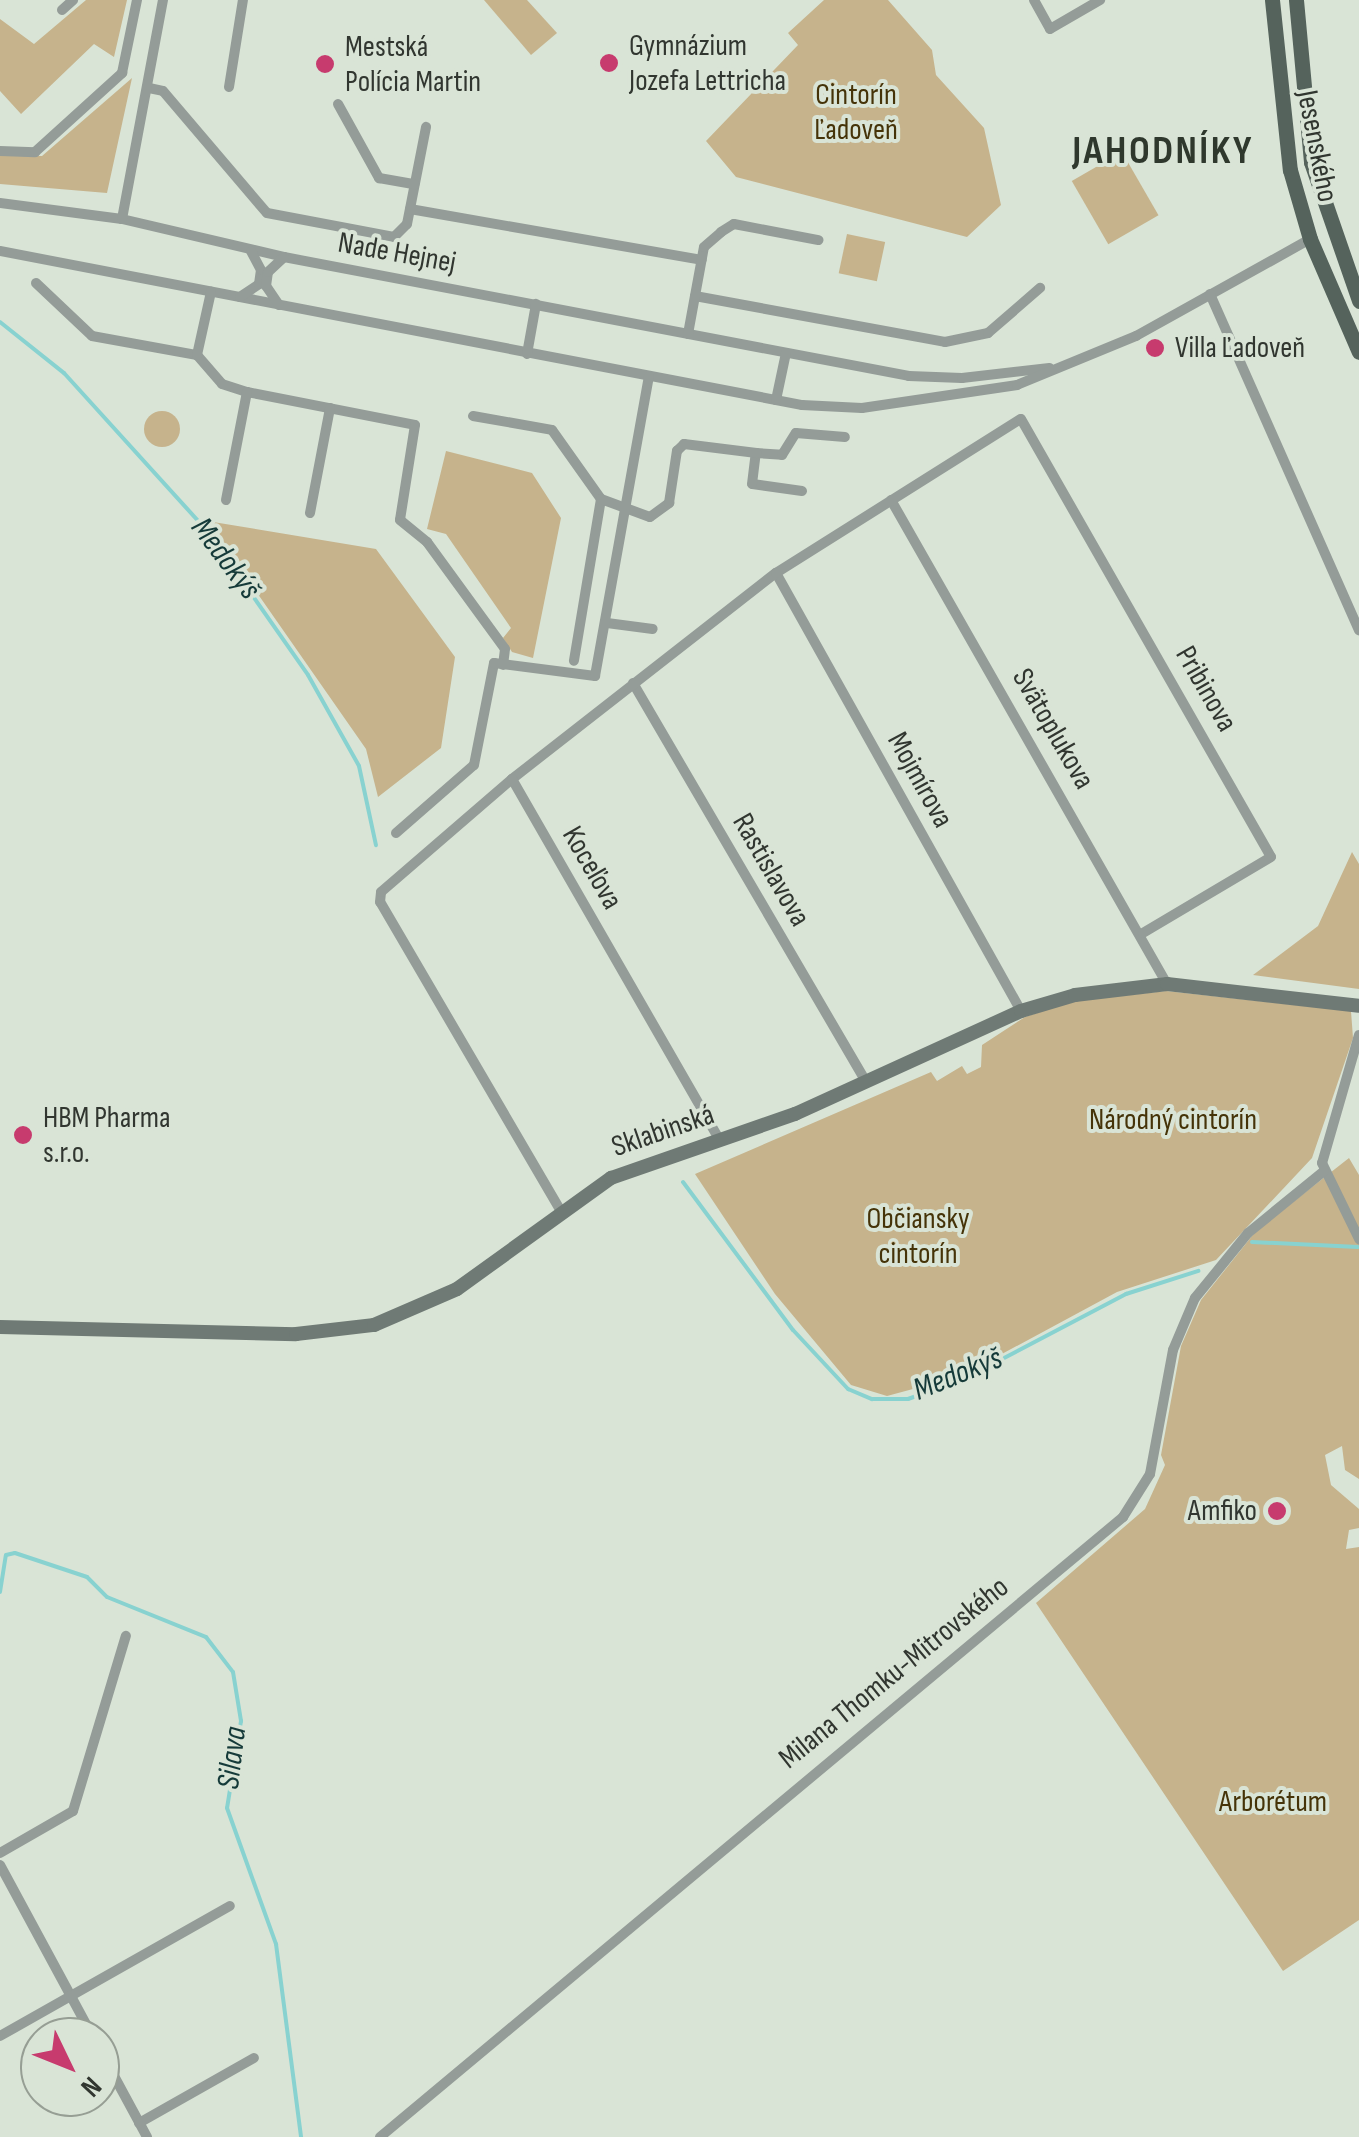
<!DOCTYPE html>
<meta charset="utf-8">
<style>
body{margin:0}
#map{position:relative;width:1359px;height:2137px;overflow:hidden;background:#d9e4d6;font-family:"Sofia Sans Condensed",sans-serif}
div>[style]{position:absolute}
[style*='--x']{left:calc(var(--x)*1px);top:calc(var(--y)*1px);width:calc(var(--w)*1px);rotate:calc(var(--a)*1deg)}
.green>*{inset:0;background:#c6b38c;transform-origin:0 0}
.round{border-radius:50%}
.stream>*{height:4px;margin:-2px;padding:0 2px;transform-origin:2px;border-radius:2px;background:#88d2d0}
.street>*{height:10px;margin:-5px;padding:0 5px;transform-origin:5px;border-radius:5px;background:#949c98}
.secondary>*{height:14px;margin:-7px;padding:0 7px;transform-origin:7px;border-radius:7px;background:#6f7a75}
.primary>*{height:15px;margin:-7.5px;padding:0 7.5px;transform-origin:7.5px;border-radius:7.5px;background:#55635c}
.dots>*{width:28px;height:28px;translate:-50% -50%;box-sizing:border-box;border:5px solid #d9e4d6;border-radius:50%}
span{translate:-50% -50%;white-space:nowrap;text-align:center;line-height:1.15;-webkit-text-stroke:8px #d9e4d6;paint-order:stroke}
.poi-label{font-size:30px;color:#313630}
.left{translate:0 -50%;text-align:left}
.right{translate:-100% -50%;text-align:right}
.park-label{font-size:30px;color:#453308}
.street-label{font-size:30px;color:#313630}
.water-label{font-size:32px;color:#153a39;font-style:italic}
.district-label{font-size:40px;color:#2f382d;font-weight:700;letter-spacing:2.5px}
.north{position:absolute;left:20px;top:2017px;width:100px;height:100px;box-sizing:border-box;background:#d9e4d6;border:2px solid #969e94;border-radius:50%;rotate:133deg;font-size:28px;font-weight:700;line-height:40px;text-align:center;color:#313630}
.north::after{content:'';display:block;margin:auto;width:35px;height:45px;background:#c73b6e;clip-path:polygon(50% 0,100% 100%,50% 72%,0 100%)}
</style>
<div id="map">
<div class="green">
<i style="clip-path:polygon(86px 0,127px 0,114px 57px,94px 44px,21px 114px,0 91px,0 19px,34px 44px)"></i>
<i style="clip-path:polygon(484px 0,527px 0,557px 33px,531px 55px)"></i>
<i style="clip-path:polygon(824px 0,888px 0,932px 50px,936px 75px,984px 128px,1001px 205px,967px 237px,736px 177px,706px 141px,798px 45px,788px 33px)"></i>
<i style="clip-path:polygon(132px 78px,107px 193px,0 184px,0 155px,42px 156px)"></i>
<i style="left:1122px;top:152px;width:73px;height:58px;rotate:60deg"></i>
<i style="left:847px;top:234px;width:39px;height:40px;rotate:12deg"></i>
<i class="round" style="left:144px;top:411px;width:36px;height:36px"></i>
<i style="clip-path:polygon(446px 451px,532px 473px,561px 518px,533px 658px,512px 652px,503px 638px,511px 628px,446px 534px,427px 529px)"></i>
<i style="clip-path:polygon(207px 521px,376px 549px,455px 657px,441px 748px,378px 797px,366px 749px)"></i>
<i style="clip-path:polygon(1352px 852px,1359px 864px,1359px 989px,1253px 975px,1318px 926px)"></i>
<i style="clip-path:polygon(1166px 991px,1351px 1011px,1353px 1038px,1312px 1158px,1216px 1260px,1117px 1292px,961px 1376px,887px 1396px,851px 1385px,775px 1294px,695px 1174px,931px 1072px,937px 1081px,962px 1066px,967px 1074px,981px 1067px,982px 1045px,1025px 1017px,1073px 1001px)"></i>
<i style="clip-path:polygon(1349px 1158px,1359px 1175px,1359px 1479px,1345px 1470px,1342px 1446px,1325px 1455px,1331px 1485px,1359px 1509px,1359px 1528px,1349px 1530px,1346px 1549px,1359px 1547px,1359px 1920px,1283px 1971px,1036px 1603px,1145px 1509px,1165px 1465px,1161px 1455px,1181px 1346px,1201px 1300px,1256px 1231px)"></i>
</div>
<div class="stream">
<i style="--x:0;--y:322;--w:82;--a:38.6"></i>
<i style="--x:64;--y:373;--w:215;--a:47.8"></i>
<i style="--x:208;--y:532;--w:174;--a:55"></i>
<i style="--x:308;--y:675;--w:104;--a:60.7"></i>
<i style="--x:359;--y:766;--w:81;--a:77.9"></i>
<i style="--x:683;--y:1182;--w:184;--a:53.4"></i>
<i style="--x:793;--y:1330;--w:81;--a:47"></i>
<i style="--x:848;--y:1389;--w:26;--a:23"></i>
<i style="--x:872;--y:1399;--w:36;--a:0"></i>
<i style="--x:908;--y:1399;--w:59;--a:-19.7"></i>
<i style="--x:964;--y:1379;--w:183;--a:-27.7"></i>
<i style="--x:1126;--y:1294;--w:76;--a:-17.7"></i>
<i style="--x:1252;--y:1242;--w:106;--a:2.7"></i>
<i style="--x:0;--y:1592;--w:37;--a:-81"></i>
<i style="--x:6;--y:1555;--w:9;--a:-13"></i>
<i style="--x:15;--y:1553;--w:76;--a:18.4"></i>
<i style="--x:87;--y:1577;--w:28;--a:45"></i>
<i style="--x:107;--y:1597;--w:107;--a:22"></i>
<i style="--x:206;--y:1637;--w:44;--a:52.4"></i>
<i style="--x:233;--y:1672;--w:50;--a:80.7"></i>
<i style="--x:241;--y:1721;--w:88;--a:99.1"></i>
<i style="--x:227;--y:1808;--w:145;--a:70.2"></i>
<i style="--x:276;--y:1944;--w:195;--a:82.6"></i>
</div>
<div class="street">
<i style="--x:1034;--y:0;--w:33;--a:61"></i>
<i style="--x:1050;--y:29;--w:58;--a:-30.1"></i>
<i style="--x:62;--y:10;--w:15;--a:-42"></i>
<i style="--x:229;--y:87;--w:88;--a:-80.9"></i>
<i style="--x:149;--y:88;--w:14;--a:12"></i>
<i style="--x:163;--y:91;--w:160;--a:49.6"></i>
<i style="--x:267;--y:213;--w:129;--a:10.7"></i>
<i style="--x:394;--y:237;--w:18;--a:-45"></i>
<i style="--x:407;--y:224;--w:99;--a:-78.9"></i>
<i style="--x:338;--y:104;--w:85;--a:61"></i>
<i style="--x:379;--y:178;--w:36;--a:10"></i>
<i style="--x:0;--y:151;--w:35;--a:2"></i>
<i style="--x:35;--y:152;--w:118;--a:-42.2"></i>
<i style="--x:122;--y:73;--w:75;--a:-78.4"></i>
<i style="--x:0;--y:203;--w:123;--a:7.5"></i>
<i style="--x:122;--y:219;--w:166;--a:13.2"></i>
<i style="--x:284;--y:257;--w:636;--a:10.78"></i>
<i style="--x:909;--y:376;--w:53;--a:2.2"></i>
<i style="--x:962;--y:378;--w:88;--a:-6.6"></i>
<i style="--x:410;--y:209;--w:296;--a:9.9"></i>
<i style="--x:122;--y:219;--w:223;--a:-79.4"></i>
<i style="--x:0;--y:251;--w:817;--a:10.87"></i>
<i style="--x:802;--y:405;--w:60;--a:2.9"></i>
<i style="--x:862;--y:408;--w:157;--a:-8.4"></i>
<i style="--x:1017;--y:385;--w:129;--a:-22.4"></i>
<i style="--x:1136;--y:336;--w:199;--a:-29.1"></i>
<i style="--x:36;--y:283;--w:77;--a:43.4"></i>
<i style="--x:92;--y:336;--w:107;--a:10.3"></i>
<i style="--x:197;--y:355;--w:38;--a:49"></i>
<i style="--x:222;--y:384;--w:26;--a:18"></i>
<i style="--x:247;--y:392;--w:171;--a:11.1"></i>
<i style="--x:415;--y:425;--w:96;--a:99"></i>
<i style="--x:400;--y:520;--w:35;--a:39"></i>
<i style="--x:427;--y:542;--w:132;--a:53.9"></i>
<i style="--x:505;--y:649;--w:16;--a:97"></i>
<i style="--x:1210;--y:294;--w:368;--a:66.1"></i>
<i style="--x:695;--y:296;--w:254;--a:10.4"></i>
<i style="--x:945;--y:342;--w:44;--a:-11.8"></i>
<i style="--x:988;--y:333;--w:69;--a:-40.9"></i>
<i style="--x:240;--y:297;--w:23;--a:-34"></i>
<i style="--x:259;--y:284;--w:14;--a:-82"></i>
<i style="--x:261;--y:270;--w:21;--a:-118"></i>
<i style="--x:279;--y:305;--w:23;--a:-124"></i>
<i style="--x:266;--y:286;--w:14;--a:-82"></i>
<i style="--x:268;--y:272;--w:22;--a:-43"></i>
<i style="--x:688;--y:334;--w:88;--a:-79.6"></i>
<i style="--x:704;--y:247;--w:23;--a:-41"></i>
<i style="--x:721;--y:232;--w:15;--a:-32"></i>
<i style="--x:734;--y:224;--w:86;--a:10.8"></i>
<i style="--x:527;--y:354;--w:51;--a:-79.8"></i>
<i style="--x:197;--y:355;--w:65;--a:-77.5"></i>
<i style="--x:776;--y:400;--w:48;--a:-78"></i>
<i style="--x:473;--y:416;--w:80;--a:10"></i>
<i style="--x:552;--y:430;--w:85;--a:54.6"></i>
<i style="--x:601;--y:499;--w:164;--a:99.5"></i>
<i style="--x:802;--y:491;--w:50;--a:-172"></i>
<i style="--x:752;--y:484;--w:31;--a:-83"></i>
<i style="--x:756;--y:453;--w:26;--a:4"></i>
<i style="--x:782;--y:455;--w:26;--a:-58"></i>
<i style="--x:796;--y:433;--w:49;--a:4.7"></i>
<i style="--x:601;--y:499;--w:52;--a:20.2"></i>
<i style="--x:650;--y:517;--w:24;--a:-36"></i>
<i style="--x:669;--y:503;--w:53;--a:-81.3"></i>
<i style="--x:677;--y:451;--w:10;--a:-45"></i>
<i style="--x:684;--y:444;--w:73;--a:7.1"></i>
<i style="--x:226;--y:500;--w:110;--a:-79"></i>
<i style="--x:891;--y:500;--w:557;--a:60.31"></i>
<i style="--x:310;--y:513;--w:107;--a:-79.2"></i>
<i style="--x:776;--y:573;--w:502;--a:60.78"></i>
<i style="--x:607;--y:623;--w:46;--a:7.4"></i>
<i style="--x:633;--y:683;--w:462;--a:59.7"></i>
<i style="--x:512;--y:779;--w:335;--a:-38"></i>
<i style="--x:776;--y:573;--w:289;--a:-32.2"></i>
<i style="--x:1021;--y:419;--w:504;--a:60.28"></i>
<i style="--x:1271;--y:857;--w:149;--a:149.3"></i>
<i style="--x:396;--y:833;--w:103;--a:-41.1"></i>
<i style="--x:474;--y:765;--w:104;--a:-78.9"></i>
<i style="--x:494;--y:663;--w:102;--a:7.3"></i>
<i style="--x:595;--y:676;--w:304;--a:-79.8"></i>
<i style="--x:1359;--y:1035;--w:133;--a:106.1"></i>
<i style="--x:1322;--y:1163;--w:85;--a:64"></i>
<i style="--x:562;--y:1213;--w:360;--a:-120.3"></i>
<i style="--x:380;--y:902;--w:10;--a:-84"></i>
<i style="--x:381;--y:892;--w:173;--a:-40.8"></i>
<i style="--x:512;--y:779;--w:417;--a:60.1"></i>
<i style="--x:0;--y:1853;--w:84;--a:-29.9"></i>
<i style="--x:73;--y:1811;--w:183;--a:-73.2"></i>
<i style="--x:0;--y:1865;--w:196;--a:61.6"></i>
<i style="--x:0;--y:2036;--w:264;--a:-29.5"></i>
<i style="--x:100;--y:2050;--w:99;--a:61.6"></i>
<i style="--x:139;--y:2123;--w:132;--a:-29.5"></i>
<i style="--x:380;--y:2137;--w:968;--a:-39.84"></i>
<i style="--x:1123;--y:1517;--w:51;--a:-57.9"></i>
<i style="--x:1150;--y:1474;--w:126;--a:-79.5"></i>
<i style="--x:1173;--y:1350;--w:56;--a:-67.1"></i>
<i style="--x:1195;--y:1298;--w:84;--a:-50.8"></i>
<i style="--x:1248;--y:1233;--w:98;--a:-39.2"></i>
</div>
<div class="secondary">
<i style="--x:0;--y:1327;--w:296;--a:1.4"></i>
<i style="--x:296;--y:1334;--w:79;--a:-6.6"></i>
<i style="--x:374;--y:1325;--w:90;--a:-23.4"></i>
<i style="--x:457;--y:1289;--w:190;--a:-35.8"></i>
<i style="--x:611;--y:1178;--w:195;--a:-19.2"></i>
<i style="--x:795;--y:1114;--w:248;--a:-24.5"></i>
<i style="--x:1021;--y:1011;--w:56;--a:-16.5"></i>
<i style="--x:1075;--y:995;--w:93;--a:-6.8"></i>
<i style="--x:1167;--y:984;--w:193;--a:6.5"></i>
</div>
<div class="primary">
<i style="--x:1272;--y:0;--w:171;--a:84"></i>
<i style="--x:1290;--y:170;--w:72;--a:73.8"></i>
<i style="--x:1310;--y:239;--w:123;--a:66.6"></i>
<i style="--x:1296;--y:0;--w:163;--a:84.7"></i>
<i style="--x:1311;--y:162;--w:147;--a:70.9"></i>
</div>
<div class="dots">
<i style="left:609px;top:63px;background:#c73b6e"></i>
<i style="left:325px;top:64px;background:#c73b6e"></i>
<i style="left:1155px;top:348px;background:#c73b6e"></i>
<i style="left:23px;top:1135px;background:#c73b6e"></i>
<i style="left:1277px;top:1511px;background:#c73b6e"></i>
</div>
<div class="poi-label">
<span class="left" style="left:629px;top:63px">Gymnázium<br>Jozefa Lettricha</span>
<span class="left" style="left:345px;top:64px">Mestská<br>Polícia Martin</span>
<span class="left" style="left:1175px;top:348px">Villa Ľadoveň</span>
<span class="left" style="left:43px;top:1135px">HBM Pharma<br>s.r.o.</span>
<span class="right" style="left:1257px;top:1511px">Amfiko</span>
</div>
<div class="park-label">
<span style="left:856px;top:112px">Cintorín<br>Ľadoveň</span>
<span style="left:1173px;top:1120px">Národný cintorín</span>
<span style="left:918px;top:1236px">Občiansky<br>cintorín</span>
<span style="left:1273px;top:1802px">Arborétum</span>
</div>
<div class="street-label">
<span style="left:1317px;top:146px;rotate:79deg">Jesenského</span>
<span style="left:397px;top:253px;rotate:10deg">Nade Hejnej</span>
<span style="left:1206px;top:689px;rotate:60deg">Pribinova</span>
<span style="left:1053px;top:729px;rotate:60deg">Svätoplukova</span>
<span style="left:920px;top:780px;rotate:61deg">Mojmírova</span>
<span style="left:592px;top:868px;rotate:60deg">Koceľova</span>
<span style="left:771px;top:870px;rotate:60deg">Rastislavova</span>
<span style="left:663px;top:1131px;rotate:-19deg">Sklabinská</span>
<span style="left:894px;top:1673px;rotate:-39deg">Milana Thomku-Mitrovského</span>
</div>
<div class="water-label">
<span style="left:225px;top:559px;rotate:53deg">Medokýš</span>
<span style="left:958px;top:1375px;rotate:-22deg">Medokýš</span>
<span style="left:233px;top:1758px;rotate:-83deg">Silava</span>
</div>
<div class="district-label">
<span style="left:1163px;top:151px">JAHODNÍKY</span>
</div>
<div class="north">N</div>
</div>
